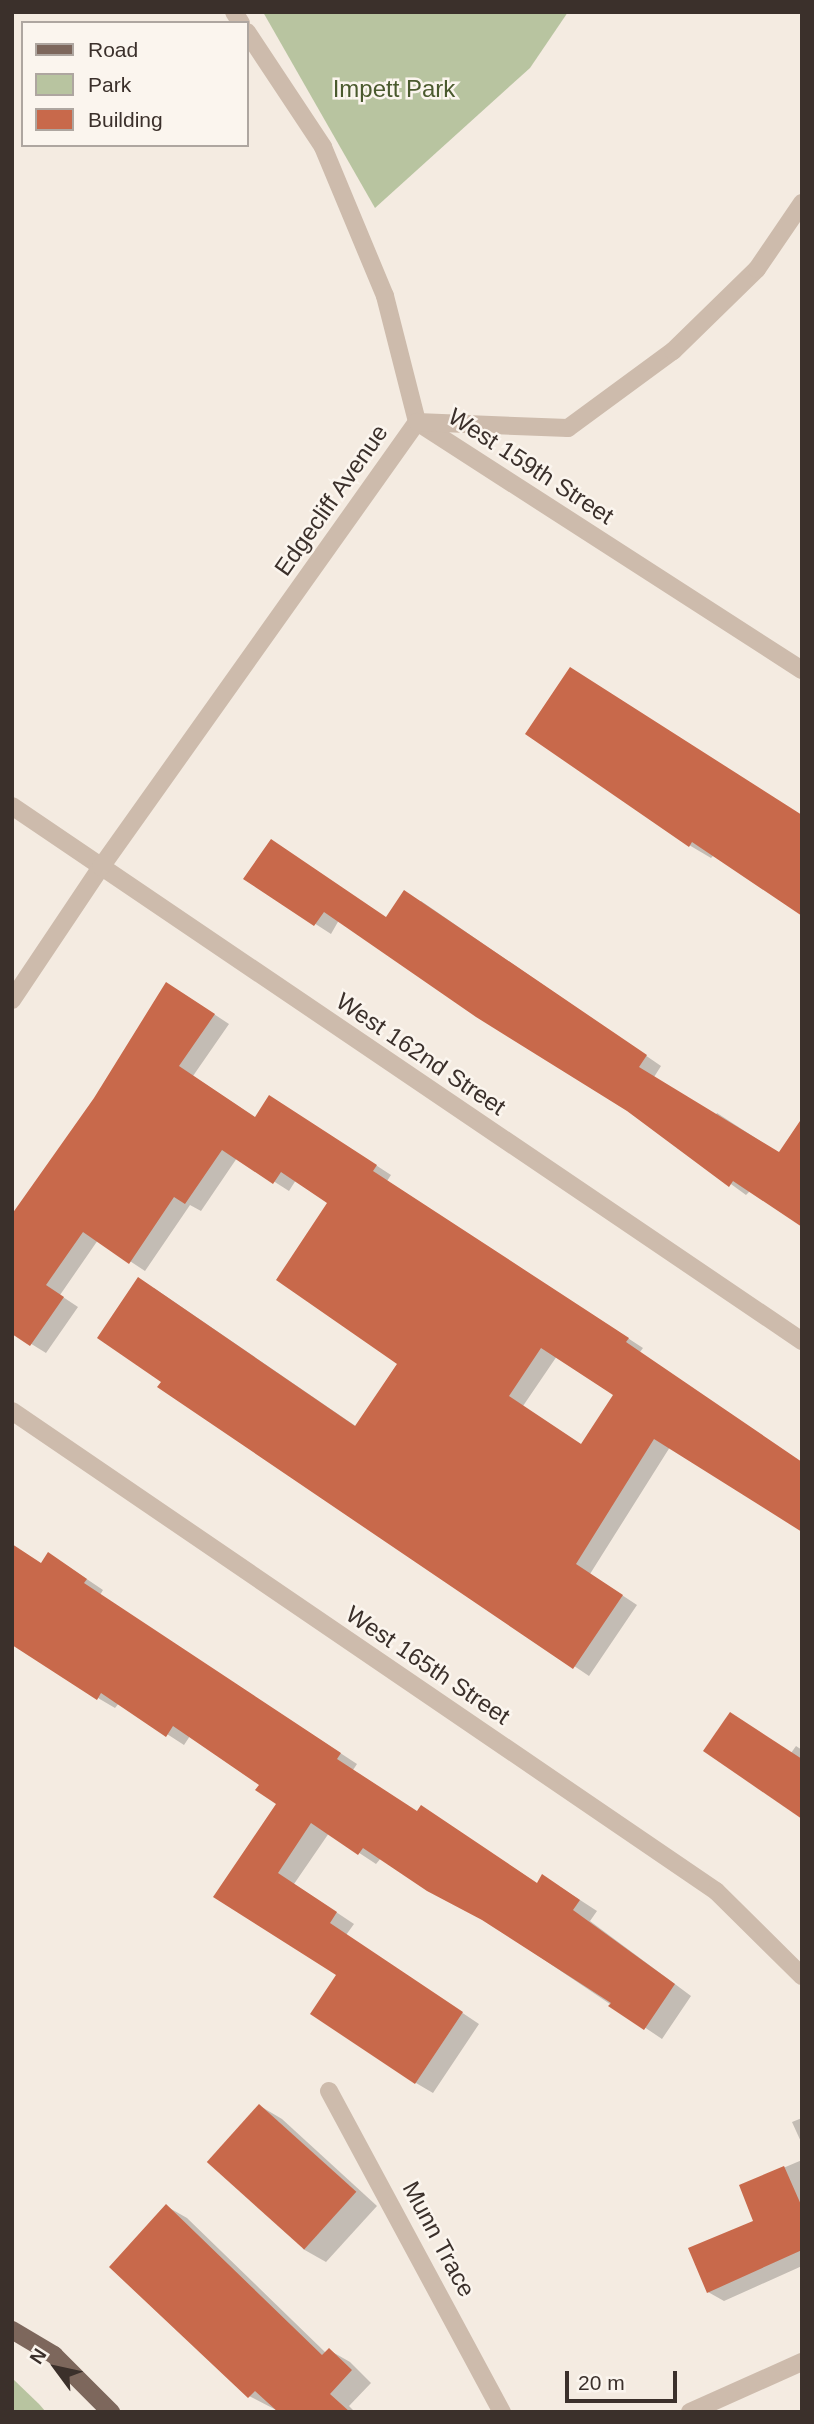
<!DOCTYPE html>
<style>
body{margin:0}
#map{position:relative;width:814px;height:2424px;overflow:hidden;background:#f4ebe1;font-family:Arial,sans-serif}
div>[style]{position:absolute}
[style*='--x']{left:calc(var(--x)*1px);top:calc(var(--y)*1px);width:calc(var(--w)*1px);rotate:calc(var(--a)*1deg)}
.green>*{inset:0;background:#b8c4a0}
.shadow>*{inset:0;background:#0003}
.building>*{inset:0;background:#c8694b;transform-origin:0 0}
.minor>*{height:18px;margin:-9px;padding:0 9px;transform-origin:9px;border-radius:9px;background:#cdbbac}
.major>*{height:18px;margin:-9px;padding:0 9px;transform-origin:9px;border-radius:9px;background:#7d675c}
span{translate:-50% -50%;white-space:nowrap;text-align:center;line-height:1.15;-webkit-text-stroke:5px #fbf5ee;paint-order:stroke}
.park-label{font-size:24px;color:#4a5a2e}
.street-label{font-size:24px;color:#3b302b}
.frame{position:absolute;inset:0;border:14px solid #3b302b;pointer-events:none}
.legend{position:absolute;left:21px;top:21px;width:228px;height:126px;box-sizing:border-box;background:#fbf5ee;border:2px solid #aea6a0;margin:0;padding:9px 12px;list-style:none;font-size:21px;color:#3b302b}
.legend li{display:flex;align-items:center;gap:14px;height:35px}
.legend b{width:35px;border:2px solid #aea6a0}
.north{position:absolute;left:21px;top:2333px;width:70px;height:70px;-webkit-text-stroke:5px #fbf5ee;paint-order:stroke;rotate:303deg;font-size:19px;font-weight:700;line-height:28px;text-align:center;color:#3b302b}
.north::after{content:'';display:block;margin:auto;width:24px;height:32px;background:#3b302b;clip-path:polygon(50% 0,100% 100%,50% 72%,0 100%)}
.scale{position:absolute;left:565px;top:2371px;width:112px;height:32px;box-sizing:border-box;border:4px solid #3b302b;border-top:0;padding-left:9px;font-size:21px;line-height:24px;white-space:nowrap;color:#3b302b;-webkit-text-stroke:5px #fbf5ee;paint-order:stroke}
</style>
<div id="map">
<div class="green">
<i style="clip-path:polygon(263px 12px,568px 12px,530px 68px,375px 208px)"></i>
<i style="clip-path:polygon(13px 2379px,39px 2404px,46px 2412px,12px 2412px)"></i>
</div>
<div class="shadow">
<i style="clip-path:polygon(527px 734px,714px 855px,711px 858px,689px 845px)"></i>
<i style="clip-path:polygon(246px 879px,387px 918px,421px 901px,661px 1066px,654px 1077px,714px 1117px,717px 1113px,780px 1154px,802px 1138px,746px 1195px,628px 1109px,339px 920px,331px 934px)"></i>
<i style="clip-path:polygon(evenodd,182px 993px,229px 1024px,193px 1076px,256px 1118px,345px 1145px,391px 1175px,387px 1181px,643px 1348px,640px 1352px,670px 1447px,590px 1574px,637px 1605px,589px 1676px,160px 1387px,164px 1381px,154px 1288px,357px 1427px,399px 1361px,329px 1203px,296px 1180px,289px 1191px,237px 1158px,201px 1211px,190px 1205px,145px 1271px,98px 1240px,60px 1295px,78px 1307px,46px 1353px,12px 1332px,182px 993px,557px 1356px,615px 1395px,582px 1445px,523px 1406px,557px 1356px)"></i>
<i style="clip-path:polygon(42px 1564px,66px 1565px,103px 1590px,100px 1595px,357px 1764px,353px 1770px,418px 1813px,422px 1807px,538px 1884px,560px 1887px,597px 1911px,590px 1921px,691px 1996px,662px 2039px,491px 1924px,381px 1858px,376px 1864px,329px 1833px,294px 1884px,354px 1924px,346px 1935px,479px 2024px,433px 2093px,416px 2083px,339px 1975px,216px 1896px,278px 1804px,262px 1784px,190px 1736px,184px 1745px,119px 1703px,115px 1708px,98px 1698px,12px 1639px)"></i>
<i style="clip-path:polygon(796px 1746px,802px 1750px,802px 1817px,791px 1753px)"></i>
<i style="clip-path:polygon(260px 2106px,282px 2119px,377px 2206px,326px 2262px,303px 2249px)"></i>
<i style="clip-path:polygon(802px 2118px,802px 2144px,792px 2122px)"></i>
<i style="clip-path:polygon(802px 2160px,802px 2266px,724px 2301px,708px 2292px,756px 2222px,741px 2186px)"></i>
<i style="clip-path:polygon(166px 2206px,187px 2218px,326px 2353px,329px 2350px,350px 2362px,371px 2383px,349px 2406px,355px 2412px,280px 2412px,249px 2396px)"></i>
</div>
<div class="building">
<i style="clip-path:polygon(570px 667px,802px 815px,802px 916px,692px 842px,689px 847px,525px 734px)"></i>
<i style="clip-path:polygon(271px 839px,386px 917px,404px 890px,647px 1055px,639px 1067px,779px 1152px,802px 1118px,802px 1227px,733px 1181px,729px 1187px,627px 1111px,476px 1017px,324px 912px,314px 926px,243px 879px)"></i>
<i style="clip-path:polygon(evenodd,166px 982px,215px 1014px,179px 1066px,255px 1117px,269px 1095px,377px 1165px,373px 1171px,629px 1338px,626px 1342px,802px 1462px,802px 1532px,654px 1439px,576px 1564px,623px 1595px,573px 1669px,157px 1387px,161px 1382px,97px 1338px,138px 1277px,355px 1426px,397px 1364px,276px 1280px,327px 1203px,281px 1172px,273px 1184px,222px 1150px,185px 1204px,174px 1197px,129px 1264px,83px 1232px,46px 1285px,64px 1297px,30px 1346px,12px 1334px,12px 1214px,94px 1098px,166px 982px,541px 1348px,613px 1395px,581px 1444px,509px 1396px,541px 1348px)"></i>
<i style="clip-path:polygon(12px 1544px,41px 1563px,48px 1552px,87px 1579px,84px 1583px,341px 1753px,337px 1759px,417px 1811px,421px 1805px,537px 1883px,542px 1874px,580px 1900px,573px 1910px,675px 1984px,644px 2030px,608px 2006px,611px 2003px,482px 1920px,427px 1891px,363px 1848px,358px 1855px,311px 1823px,278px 1873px,337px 1912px,330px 1923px,463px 2012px,415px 2084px,310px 2014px,336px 1975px,213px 1897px,276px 1804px,255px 1790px,259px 1785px,173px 1726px,166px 1737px,101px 1693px,97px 1700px,12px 1645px)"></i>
<i style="clip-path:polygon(730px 1712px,802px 1759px,802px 1819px,703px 1751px)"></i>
<i style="left:259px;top:2104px;width:131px;height:78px;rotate:42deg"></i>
<i style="clip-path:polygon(784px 2166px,802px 2207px,802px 2250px,707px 2293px,688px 2248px,753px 2221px,739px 2185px)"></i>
<i style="clip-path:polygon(166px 2204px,322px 2355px,329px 2348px,352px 2370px,330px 2394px,350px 2412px,278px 2412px,255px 2391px,248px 2398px,109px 2267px)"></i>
</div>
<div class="minor">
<i style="--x:234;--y:12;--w:13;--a:58"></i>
<i style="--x:247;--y:32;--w:138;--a:56.5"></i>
<i style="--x:323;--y:147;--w:161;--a:67.4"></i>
<i style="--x:385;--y:296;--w:130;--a:75.7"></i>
<i style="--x:417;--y:422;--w:458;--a:32.8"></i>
<i style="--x:12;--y:806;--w:954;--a:34.11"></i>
<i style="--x:12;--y:1000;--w:160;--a:-56.2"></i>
<i style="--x:101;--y:867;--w:546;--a:-54.62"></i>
<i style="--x:417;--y:422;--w:151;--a:2.3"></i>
<i style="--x:568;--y:428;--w:130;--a:-36.3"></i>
<i style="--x:673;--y:351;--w:117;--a:-44.3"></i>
<i style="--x:757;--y:269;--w:80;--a:-55.7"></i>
<i style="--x:12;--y:1411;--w:852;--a:34.29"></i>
<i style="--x:716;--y:1891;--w:121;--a:44.7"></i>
<i style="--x:329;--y:2091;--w:365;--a:61.7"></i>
<i style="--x:690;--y:2412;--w:123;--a:-24.1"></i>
</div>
<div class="major">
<i style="--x:12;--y:2330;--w:49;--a:30.8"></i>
<i style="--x:54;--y:2355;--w:81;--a:45"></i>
</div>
<div class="park-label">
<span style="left:394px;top:89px">Impett Park</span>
</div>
<div class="street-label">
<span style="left:531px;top:466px;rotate:33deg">West 159th Street</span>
<span style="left:331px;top:500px;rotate:-55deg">Edgecliff Avenue</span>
<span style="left:421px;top:1054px;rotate:34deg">West 162nd Street</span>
<span style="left:428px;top:1665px;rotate:34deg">West 165th Street</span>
<span style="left:439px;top:2239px;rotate:62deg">Munn Trace</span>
</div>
<div class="frame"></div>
<ul class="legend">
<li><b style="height:9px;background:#7d675c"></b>Road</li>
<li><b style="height:19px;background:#b8c4a0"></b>Park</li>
<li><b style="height:19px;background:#c8694b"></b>Building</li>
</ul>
<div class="north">N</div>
<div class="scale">20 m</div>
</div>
